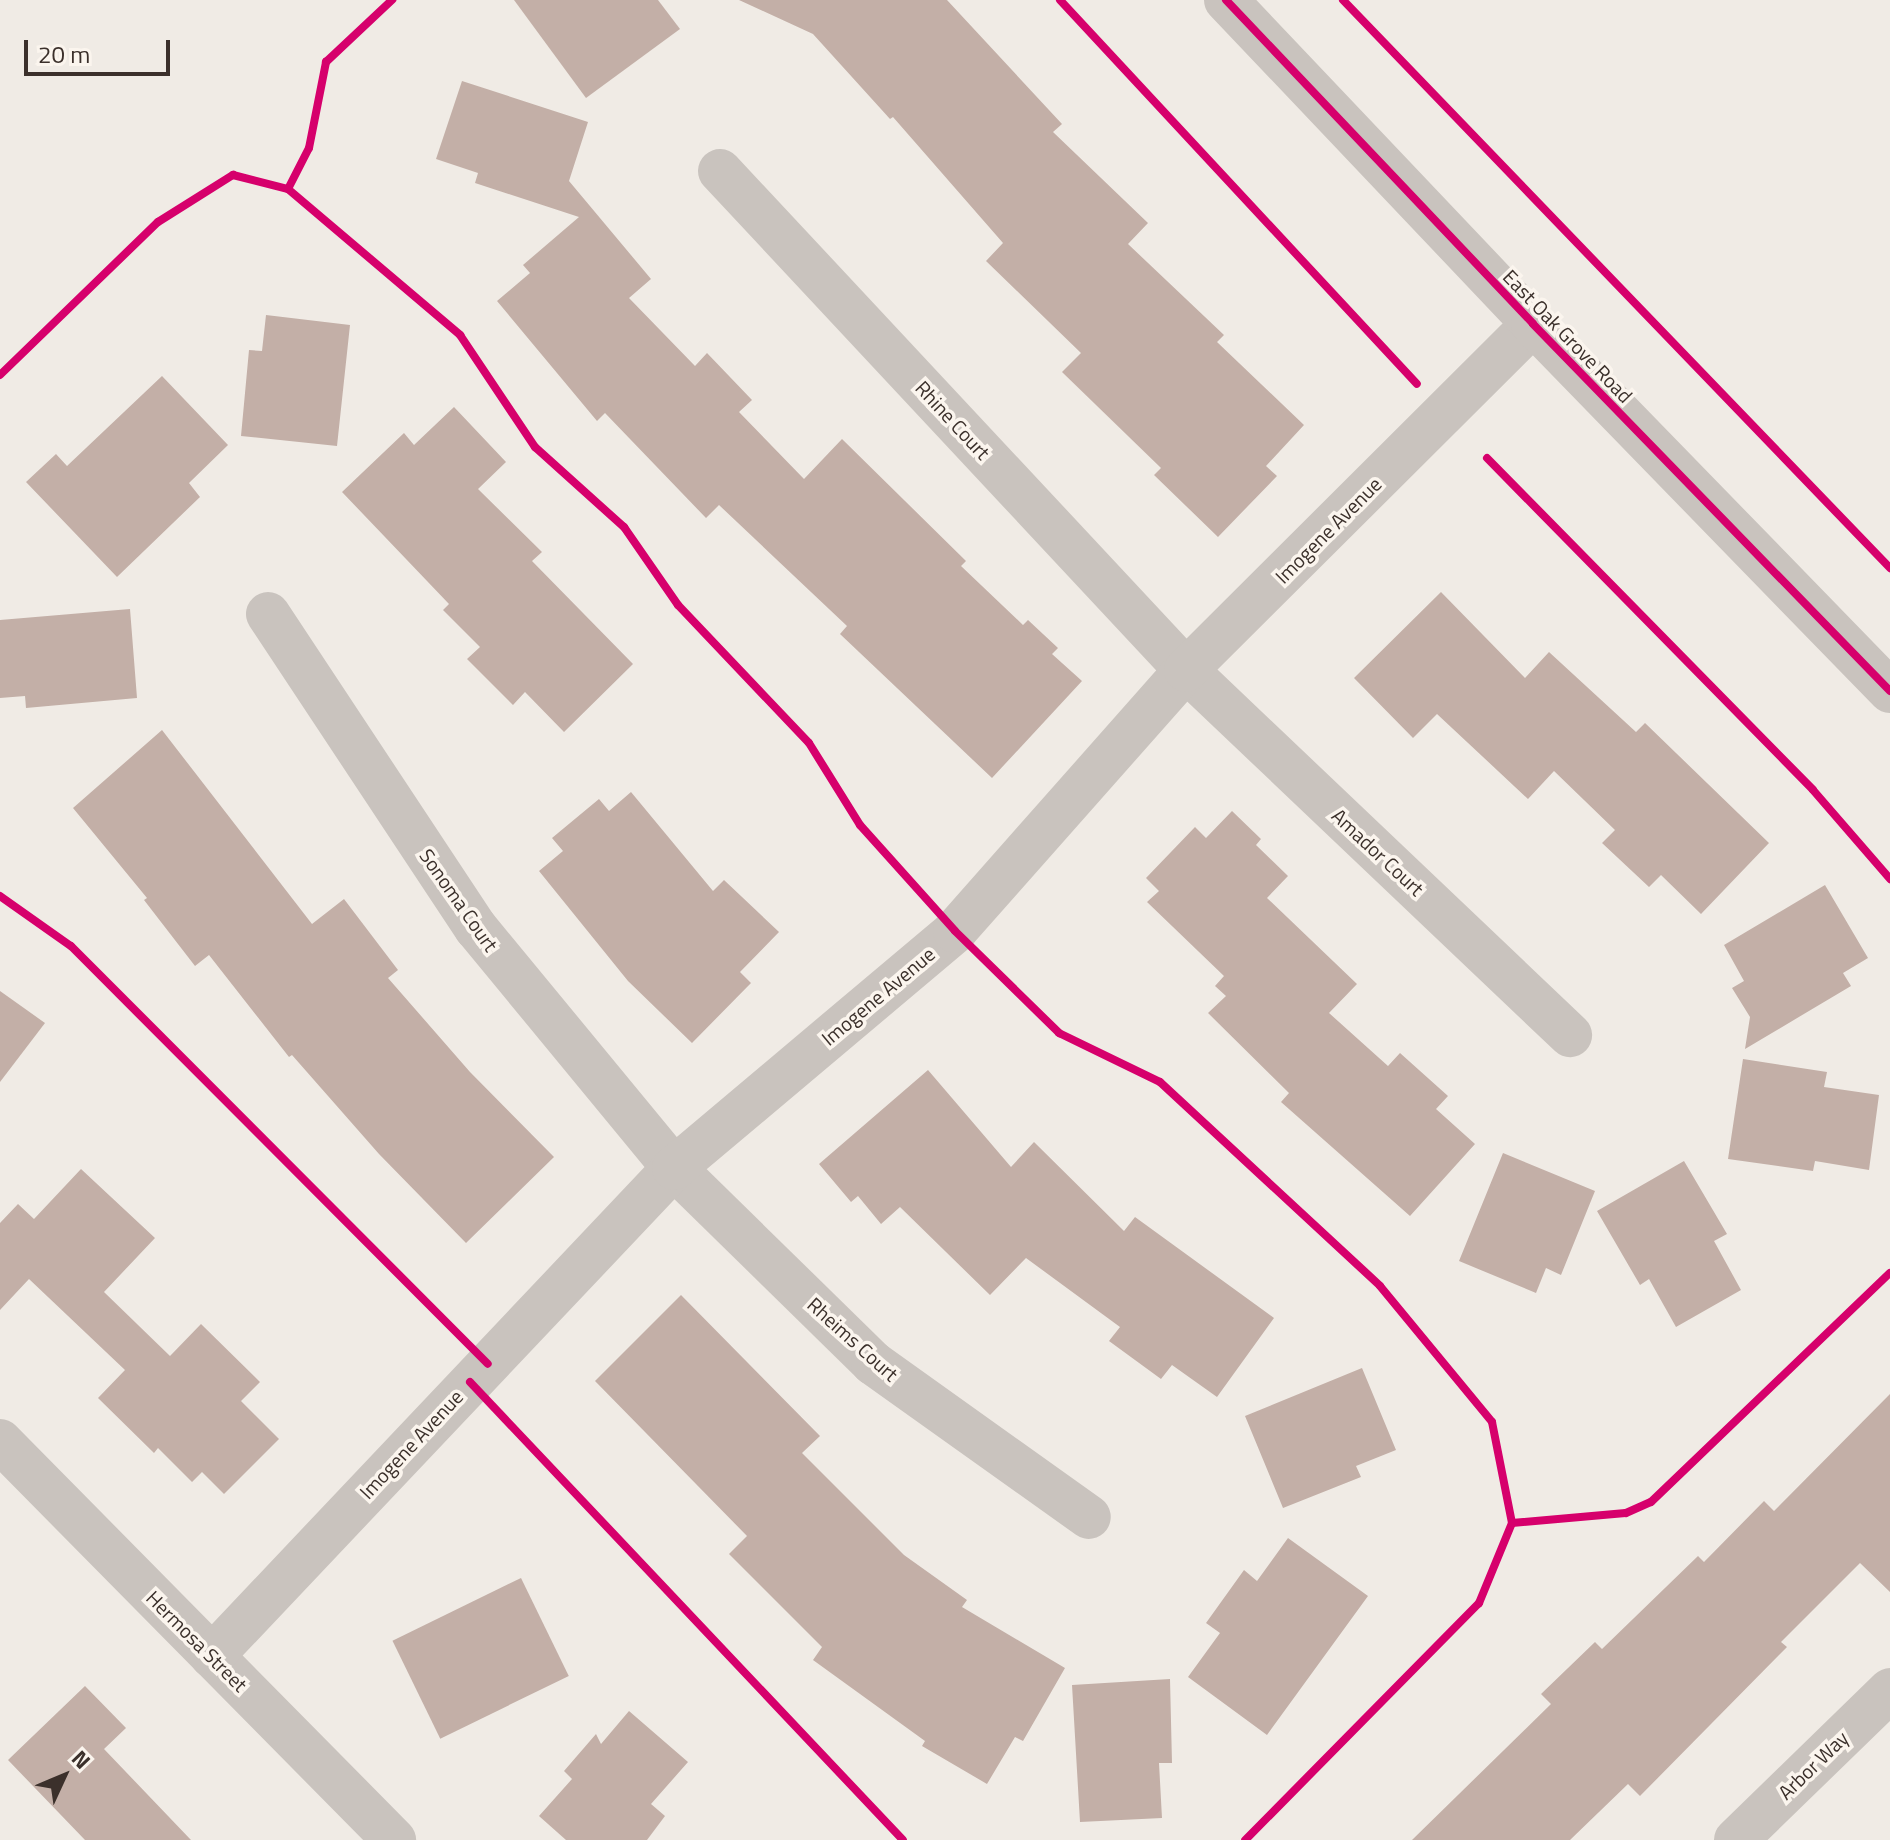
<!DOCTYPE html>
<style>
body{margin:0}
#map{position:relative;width:1890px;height:1840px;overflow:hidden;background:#f0ebe5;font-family:"Titillium Web",sans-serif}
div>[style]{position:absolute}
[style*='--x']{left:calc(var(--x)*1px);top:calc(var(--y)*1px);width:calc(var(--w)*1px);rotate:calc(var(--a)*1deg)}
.building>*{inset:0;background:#c3afa7;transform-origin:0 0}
.minor>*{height:44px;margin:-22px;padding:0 22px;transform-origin:22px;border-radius:22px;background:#c9c3be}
.tertiary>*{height:44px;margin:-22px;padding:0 22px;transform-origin:22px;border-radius:22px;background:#c9c3be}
.cycleway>*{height:8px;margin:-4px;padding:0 4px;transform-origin:4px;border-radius:4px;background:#d6006c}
span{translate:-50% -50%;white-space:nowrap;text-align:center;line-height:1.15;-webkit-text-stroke:7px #fbf5ee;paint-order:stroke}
.street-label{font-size:20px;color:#3b302b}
.north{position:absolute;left:24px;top:1736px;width:80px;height:80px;-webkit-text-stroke:6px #fbf5ee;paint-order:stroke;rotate:46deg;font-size:22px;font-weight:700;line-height:32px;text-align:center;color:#3b302b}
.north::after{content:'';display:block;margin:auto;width:28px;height:36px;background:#3b302b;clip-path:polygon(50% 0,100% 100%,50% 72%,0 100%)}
.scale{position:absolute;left:24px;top:40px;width:146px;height:36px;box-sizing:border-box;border:4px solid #3b302b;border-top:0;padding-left:10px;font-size:24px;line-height:28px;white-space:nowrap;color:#3b302b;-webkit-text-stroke:6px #fbf5ee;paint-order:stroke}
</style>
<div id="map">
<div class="building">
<i style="clip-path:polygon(514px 0,658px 0,680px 29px,586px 98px)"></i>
<i style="clip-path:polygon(739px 0,947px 0,1062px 124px,1053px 132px,1148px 223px,1128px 244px,1224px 335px,1217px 342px,1304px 425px,1266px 466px,1277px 476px,1218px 537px,1154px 475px,1161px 468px,1062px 372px,1081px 353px,986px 261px,1003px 243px,893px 117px,890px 119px,813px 34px)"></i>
<i style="clip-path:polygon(462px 81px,588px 122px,569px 181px,651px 279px,629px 298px,695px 366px,707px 353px,752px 400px,739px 412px,804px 479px,842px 439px,966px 561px,961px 566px,1023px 625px,1028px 620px,1058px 648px,1052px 654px,1082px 681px,992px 778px,840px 634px,847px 626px,719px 505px,706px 518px,605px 413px,597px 421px,497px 301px,530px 273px,523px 265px,579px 217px,475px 183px,478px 173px,436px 159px)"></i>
<i style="clip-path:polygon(266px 315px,350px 325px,337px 446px,241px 436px,249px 350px,262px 351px)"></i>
<i style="clip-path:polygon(162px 376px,228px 445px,189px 483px,200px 497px,117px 577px,26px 482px,56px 454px,67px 466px)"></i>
<i style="clip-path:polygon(454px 407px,506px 462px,478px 489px,542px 552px,532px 561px,633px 664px,564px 732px,525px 692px,513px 705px,467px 659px,480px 647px,443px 610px,449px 604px,342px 492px,404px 433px,414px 445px)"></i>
<i style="clip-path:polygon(1441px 592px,1525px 678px,1549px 652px,1636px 732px,1645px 723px,1769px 843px,1701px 914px,1661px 875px,1649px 887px,1602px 843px,1615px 830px,1554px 771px,1528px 799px,1437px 714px,1413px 738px,1354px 678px)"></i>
<i style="clip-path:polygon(130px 609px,137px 698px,26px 708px,25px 696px,0 698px,0 620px)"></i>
<i style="clip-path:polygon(162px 730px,312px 924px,344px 899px,398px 970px,388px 978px,470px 1072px,554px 1157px,466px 1243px,379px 1154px,292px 1055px,289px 1057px,209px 955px,195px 966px,144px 900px,147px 898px,73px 808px)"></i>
<i style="clip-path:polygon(631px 792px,713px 891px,724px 880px,779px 932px,740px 972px,751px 983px,692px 1043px,628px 981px,539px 871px,563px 851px,552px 838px,599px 799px,609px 811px)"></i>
<i style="clip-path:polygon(1232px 811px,1261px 839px,1256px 845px,1288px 876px,1267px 898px,1357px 984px,1329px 1013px,1388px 1066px,1400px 1053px,1448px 1096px,1436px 1109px,1475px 1144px,1410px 1216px,1281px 1102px,1289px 1093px,1208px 1013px,1226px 996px,1215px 986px,1224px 976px,1147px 902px,1159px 891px,1146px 878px,1195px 827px,1206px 838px)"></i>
<i style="clip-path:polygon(1825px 885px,1868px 958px,1843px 973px,1851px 986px,1745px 1049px,1750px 1017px,1732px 988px,1744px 981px,1724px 945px)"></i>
<i style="clip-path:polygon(0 991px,45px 1023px,0 1082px)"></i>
<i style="clip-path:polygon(1743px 1059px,1827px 1072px,1824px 1087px,1879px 1095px,1869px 1170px,1815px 1161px,1813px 1171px,1728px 1159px)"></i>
<i style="clip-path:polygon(928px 1070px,1011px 1167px,1034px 1142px,1124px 1231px,1135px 1217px,1274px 1318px,1217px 1397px,1172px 1365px,1161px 1379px,1109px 1341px,1120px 1327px,1026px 1258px,990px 1295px,900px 1207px,881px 1224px,858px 1196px,851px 1202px,819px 1164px)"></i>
<i style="clip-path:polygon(1503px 1153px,1595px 1191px,1561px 1275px,1546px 1268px,1536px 1293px,1459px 1261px)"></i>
<i style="clip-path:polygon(1684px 1161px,1727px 1234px,1714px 1241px,1741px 1290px,1676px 1327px,1649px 1279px,1640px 1285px,1597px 1211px)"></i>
<i style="clip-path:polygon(81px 1169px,155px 1238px,104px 1292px,170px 1356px,201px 1324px,260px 1382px,241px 1401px,279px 1439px,224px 1494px,202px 1472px,192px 1482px,158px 1448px,154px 1453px,98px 1398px,125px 1370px,29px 1279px,0 1310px,0 1223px,18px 1204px,34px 1219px)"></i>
<i style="clip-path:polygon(681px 1295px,820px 1436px,802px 1453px,904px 1555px,967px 1600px,962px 1607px,1065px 1668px,1023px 1741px,1015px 1737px,987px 1784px,922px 1746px,925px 1741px,813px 1660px,822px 1647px,729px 1554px,747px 1536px,595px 1381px)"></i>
<i style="clip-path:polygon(1362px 1368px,1396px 1450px,1356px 1466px,1361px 1477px,1283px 1508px,1245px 1416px)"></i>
<i style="clip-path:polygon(1890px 1394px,1890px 1592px,1860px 1563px,1781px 1642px,1787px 1647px,1640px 1796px,1628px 1784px,1570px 1840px,1412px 1840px,1551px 1704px,1541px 1694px,1595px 1642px,1602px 1649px,1698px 1556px,1704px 1562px,1764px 1501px,1774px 1511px)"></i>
<i style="clip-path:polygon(1288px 1538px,1368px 1596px,1267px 1735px,1188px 1677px,1220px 1633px,1206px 1623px,1244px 1570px,1257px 1581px)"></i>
<i style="left:521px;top:1578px;width:109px;height:143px;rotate:64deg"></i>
<i style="clip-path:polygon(1170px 1679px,1172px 1763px,1159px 1763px,1162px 1818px,1080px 1822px,1072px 1685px)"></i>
<i style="clip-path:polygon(85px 1686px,126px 1728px,104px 1749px,191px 1840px,85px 1840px,8px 1760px)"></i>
<i style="clip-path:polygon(629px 1711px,688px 1762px,651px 1804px,665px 1816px,647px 1840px,566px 1840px,539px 1816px,572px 1779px,564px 1771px,596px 1734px,601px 1744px)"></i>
</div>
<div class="minor">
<i style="--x:720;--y:171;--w:683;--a:46.96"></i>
<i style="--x:1186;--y:670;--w:530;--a:43.55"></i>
<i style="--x:268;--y:614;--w:377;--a:56.5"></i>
<i style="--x:476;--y:928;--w:311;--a:50.5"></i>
<i style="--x:674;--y:1168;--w:279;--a:44.4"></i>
<i style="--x:873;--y:1363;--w:265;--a:35.5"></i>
<i style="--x:0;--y:1441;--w:561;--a:45.36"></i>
<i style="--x:212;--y:1656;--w:672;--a:-46.57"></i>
<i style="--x:674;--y:1168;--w:368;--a:-40.1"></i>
<i style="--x:955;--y:931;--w:349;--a:-48.5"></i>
<i style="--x:1186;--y:670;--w:490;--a:-44.9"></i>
<i style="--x:1736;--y:1840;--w:215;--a:-44.2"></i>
</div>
<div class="tertiary">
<i style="--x:1226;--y:0;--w:446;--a:46.5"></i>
<i style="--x:1533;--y:324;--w:512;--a:45.79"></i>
</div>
<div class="cycleway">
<i style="--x:1060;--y:0;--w:524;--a:47.09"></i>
<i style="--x:1226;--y:0;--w:446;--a:46.5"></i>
<i style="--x:1533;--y:324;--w:512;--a:45.79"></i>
<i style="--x:1343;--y:0;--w:789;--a:46.08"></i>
<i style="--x:288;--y:189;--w:46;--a:-62.9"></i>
<i style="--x:309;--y:148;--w:88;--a:-78.8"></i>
<i style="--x:326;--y:62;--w:91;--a:-43.2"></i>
<i style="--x:0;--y:375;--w:220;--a:-44.1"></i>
<i style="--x:158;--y:222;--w:89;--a:-32.1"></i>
<i style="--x:233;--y:175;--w:57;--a:14.3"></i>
<i style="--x:288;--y:189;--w:226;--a:40.3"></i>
<i style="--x:460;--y:335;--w:135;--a:56.2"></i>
<i style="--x:535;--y:447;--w:120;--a:42"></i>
<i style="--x:624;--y:527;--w:95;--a:55.3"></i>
<i style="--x:678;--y:605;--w:190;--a:46.5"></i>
<i style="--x:809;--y:743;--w:97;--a:58.1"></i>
<i style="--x:860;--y:825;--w:142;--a:48.1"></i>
<i style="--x:955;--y:931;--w:146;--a:44.4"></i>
<i style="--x:1059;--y:1033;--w:112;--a:25.9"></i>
<i style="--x:1160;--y:1082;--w:300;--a:42.8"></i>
<i style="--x:1380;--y:1286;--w:176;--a:50.5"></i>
<i style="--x:1492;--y:1422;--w:103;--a:78.8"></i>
<i style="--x:1512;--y:1523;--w:87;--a:112.4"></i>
<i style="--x:1479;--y:1603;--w:333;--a:134.6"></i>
<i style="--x:1487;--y:458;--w:465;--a:45.5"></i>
<i style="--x:1813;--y:790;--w:118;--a:49.1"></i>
<i style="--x:0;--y:896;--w:87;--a:35.2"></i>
<i style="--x:71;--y:946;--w:590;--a:45.07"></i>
<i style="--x:470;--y:1382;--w:630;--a:46.61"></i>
<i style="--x:1512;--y:1523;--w:114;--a:-5"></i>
<i style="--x:1626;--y:1513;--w:27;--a:-24"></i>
<i style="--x:1651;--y:1502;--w:331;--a:-43.8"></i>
</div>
<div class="street-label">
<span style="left:1568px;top:336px;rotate:46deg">East Oak Grove Road</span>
<span style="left:953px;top:420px;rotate:47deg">Rhine Court</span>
<span style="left:1328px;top:530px;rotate:-45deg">Imogene Avenue</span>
<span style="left:1378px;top:852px;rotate:43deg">Amador Court</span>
<span style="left:459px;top:900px;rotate:55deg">Sonoma Court</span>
<span style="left:878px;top:996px;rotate:-40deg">Imogene Avenue</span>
<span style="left:853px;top:1339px;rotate:42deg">Rheims Court</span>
<span style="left:411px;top:1444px;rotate:-47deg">Imogene Avenue</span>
<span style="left:197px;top:1641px;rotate:45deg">Hermosa Street</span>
<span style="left:1813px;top:1765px;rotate:-44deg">Arbor Way</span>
</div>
<div class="north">N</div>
<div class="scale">20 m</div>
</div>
